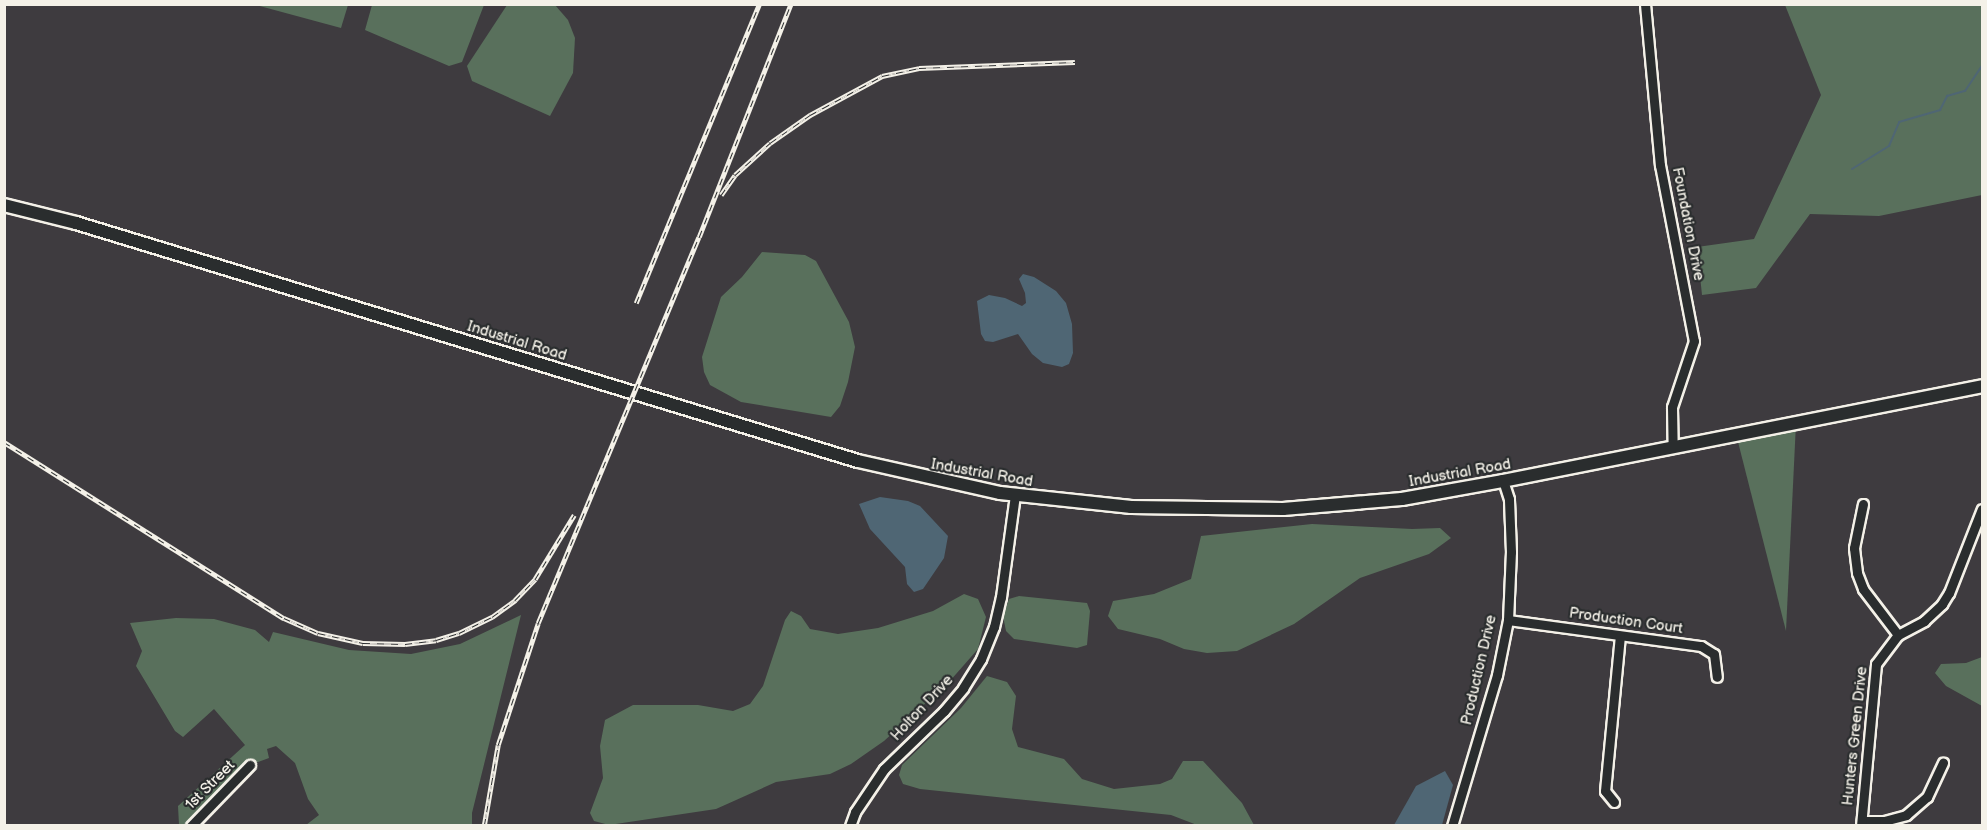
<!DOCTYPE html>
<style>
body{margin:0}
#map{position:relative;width:1987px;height:830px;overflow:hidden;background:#3e3b3f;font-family:"Balsamiq Sans",sans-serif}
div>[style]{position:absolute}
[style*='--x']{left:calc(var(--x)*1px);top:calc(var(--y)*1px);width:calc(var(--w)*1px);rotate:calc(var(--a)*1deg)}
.green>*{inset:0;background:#59705c}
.water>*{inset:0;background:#4f6674}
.stream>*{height:2px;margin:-1px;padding:0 1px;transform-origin:1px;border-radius:1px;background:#4f6674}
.roads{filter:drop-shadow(2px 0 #f4f1e8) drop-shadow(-2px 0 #f4f1e8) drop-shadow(0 2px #f4f1e8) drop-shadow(0 -2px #f4f1e8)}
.street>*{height:9px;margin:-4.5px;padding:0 4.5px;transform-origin:4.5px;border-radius:4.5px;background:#2a2d2e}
.secondary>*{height:12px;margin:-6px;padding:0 6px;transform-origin:6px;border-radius:6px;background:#2a2d2e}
.rail>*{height:4.5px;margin-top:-2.25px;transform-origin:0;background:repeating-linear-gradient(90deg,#2a2d2e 0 7px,#f4f1e8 0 14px);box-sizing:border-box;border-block:2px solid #f4f1e8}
span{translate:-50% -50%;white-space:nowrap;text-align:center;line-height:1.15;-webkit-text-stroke:4.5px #2a2d2e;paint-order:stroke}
.street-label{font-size:15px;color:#f4f1e8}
.frame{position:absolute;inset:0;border:6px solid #f4f1e8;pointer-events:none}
</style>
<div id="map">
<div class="green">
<i style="clip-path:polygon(256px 5px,348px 5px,341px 28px)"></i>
<i style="clip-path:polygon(372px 5px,372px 4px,484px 5px,462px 62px,449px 66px,365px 30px)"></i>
<i style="clip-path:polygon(507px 5px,555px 5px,568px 20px,575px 38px,573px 73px,550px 116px,472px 81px,467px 66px)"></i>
<i style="clip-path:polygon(1785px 5px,1982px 5px,1982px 195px,1879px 216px,1810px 214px,1756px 288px,1702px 295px,1697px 247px,1754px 239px,1821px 95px)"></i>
<i style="clip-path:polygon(762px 252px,805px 255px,816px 261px,849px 322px,855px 347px,848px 382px,840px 406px,831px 417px,741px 402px,710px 385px,704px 372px,702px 357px,721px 297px,742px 277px)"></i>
<i style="clip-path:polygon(1796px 423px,1786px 631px,1736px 434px)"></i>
<i style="clip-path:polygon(1312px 524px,1412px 529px,1440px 528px,1451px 538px,1429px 554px,1360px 578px,1294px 624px,1237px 651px,1207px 653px,1184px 649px,1160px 639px,1118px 629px,1108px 616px,1113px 601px,1154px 594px,1191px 579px,1201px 536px)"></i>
<i style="clip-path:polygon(964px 594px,978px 599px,986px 617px,978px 649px,949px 682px,884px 741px,851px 764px,830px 774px,776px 782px,716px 809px,609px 825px,594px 821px,590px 813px,603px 778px,600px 746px,605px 720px,633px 705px,698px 705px,733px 711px,750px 704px,763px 686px,785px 620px,791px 611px,801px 616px,810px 629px,838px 634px,878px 628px,933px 611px)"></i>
<i style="clip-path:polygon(1019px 596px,1087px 603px,1090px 611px,1087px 645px,1077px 648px,1014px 639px,1006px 631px,1003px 616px,1009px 599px)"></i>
<i style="clip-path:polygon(521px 615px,472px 813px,472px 825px,306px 825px,319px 815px,308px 799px,295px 763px,276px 746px,267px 749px,269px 758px,250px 765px,191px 825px,179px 825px,178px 806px,245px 745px,214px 709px,183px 737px,175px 731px,136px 666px,142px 651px,130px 623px,176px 618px,214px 619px,255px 630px,269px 642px,273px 632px,349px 650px,411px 654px,460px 644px)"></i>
<i style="clip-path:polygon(1982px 657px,1982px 706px,1946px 686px,1935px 673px,1941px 664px,1966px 663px)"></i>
<i style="clip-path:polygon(987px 676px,1007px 682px,1016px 696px,1012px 729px,1018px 747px,1064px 759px,1082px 779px,1114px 789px,1160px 784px,1172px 779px,1183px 761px,1203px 761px,1242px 803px,1254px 825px,1197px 825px,1171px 815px,920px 789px,903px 784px,899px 775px,902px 765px,961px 708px)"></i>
</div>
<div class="water">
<i style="clip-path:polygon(1023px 274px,1034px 277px,1056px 291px,1066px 303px,1072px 324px,1073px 353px,1069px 364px,1062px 367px,1043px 363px,1032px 354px,1018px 334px,993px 342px,985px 341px,981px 334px,977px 301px,989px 295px,1005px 298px,1022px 306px,1026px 303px,1025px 293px,1019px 279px)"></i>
<i style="clip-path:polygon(880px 497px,908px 501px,920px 506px,948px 536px,944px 558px,923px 589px,914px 592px,907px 584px,905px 567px,870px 529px,859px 504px)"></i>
<i style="clip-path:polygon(1445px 771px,1453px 785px,1442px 825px,1394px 825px,1416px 786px)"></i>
</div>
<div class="stream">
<i style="--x:1852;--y:169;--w:44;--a:-31.9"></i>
<i style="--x:1889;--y:146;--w:26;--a:-67"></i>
<i style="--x:1899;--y:122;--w:43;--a:-16.3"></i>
<i style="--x:1940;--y:110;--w:16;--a:-63"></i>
<i style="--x:1947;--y:96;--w:19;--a:-16"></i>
<i style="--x:1965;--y:91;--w:30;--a:-56"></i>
</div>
<div class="roads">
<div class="street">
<i style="--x:1645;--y:4;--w:162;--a:84.7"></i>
<i style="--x:1660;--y:165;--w:179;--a:79.1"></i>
<i style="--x:1694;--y:341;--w:70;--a:108.4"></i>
<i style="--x:1672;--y:407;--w:39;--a:89"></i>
<i style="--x:1863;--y:504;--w:45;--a:101.6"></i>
<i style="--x:1854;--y:548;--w:25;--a:83"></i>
<i style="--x:1857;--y:573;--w:17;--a:69"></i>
<i style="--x:1863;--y:589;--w:58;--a:52.7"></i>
<i style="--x:1508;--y:620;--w:195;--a:7.7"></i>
<i style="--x:1701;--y:646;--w:15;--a:32"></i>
<i style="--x:1714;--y:654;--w:23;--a:83"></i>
<i style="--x:1614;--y:802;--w:14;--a:-129"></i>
<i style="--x:1605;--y:791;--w:156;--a:-84.5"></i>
<i style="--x:1862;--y:821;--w:22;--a:0"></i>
<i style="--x:1884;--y:821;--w:23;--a:-15"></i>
<i style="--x:1906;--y:815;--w:28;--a:-41"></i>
<i style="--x:1927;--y:797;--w:38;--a:-65"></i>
<i style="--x:191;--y:826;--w:85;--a:-46"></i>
<i style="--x:850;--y:826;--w:15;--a:-70"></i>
<i style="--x:855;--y:812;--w:52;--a:-56"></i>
<i style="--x:884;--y:769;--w:83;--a:-44"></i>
<i style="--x:944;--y:711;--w:30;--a:-50"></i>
<i style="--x:963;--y:688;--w:34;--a:-58"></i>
<i style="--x:981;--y:659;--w:35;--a:-68"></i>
<i style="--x:994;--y:627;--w:31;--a:-77"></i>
<i style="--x:1001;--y:597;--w:103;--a:-82.2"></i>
<i style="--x:1452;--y:826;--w:158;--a:-73.4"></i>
<i style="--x:1497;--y:675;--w:56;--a:-78.7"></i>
<i style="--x:1508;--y:620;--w:68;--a:-87.5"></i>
<i style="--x:1511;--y:552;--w:53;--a:-92.2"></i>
<i style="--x:1509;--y:499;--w:19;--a:-108"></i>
<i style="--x:1861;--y:826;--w:163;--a:-84.7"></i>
<i style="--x:1876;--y:664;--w:36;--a:-53"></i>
<i style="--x:1898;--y:635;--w:30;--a:-28"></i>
<i style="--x:1924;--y:621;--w:25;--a:-43"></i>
<i style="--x:1942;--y:604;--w:13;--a:-58"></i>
<i style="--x:1949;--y:593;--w:90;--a:-68.6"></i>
</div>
<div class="secondary">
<i style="--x:4;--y:205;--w:74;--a:14"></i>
<i style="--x:76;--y:223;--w:817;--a:16.93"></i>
<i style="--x:858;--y:461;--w:146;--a:12.7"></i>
<i style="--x:1000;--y:493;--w:132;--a:6.1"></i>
<i style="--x:1131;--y:507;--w:152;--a:0.8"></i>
<i style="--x:1283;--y:509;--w:119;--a:-4.8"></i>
<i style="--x:1402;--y:499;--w:103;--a:-10.1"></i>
<i style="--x:1503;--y:481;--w:488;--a:-11.2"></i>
</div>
</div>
<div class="rail">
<i style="--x:721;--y:195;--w:24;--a:-55"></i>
<i style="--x:735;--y:175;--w:47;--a:-42.4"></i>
<i style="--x:770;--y:143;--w:49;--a:-35"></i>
<i style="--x:810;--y:115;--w:82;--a:-28.4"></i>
<i style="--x:882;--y:76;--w:38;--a:-12"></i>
<i style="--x:919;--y:68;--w:156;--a:-2.2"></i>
<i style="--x:636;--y:303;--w:323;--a:-67.6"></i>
<i style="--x:4;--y:442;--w:331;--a:32.2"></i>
<i style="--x:284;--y:618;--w:37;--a:24"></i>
<i style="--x:318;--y:633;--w:46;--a:12.5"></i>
<i style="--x:363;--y:643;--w:42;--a:1.4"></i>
<i style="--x:405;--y:644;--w:31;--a:-7"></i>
<i style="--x:436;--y:640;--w:24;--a:-17"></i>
<i style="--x:459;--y:633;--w:37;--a:-26"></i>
<i style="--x:492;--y:617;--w:29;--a:-36"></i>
<i style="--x:515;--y:600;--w:29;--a:-46"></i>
<i style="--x:535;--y:579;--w:75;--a:-58.6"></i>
<i style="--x:484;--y:826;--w:82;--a:-80.2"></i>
<i style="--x:498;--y:745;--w:128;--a:-71.8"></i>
<i style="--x:538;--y:623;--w:418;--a:-67.4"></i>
<i style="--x:699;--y:237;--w:251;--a:-68.5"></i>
</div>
<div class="street-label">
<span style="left:1688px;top:224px;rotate:79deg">Foundation Drive</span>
<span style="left:517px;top:341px;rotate:17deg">Industrial Road</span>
<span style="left:982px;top:473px;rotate:10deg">Industrial Road</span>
<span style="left:1460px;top:473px;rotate:-10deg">Industrial Road</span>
<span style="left:1626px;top:621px;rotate:8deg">Production Court</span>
<span style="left:1479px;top:670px;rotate:-77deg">Production Drive</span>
<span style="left:922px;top:708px;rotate:-47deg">Holton Drive</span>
<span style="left:1855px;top:736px;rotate:-84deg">Hunters Green Drive</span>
<span style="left:210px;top:785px;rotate:-45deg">1st Street</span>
</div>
<div class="frame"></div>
</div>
